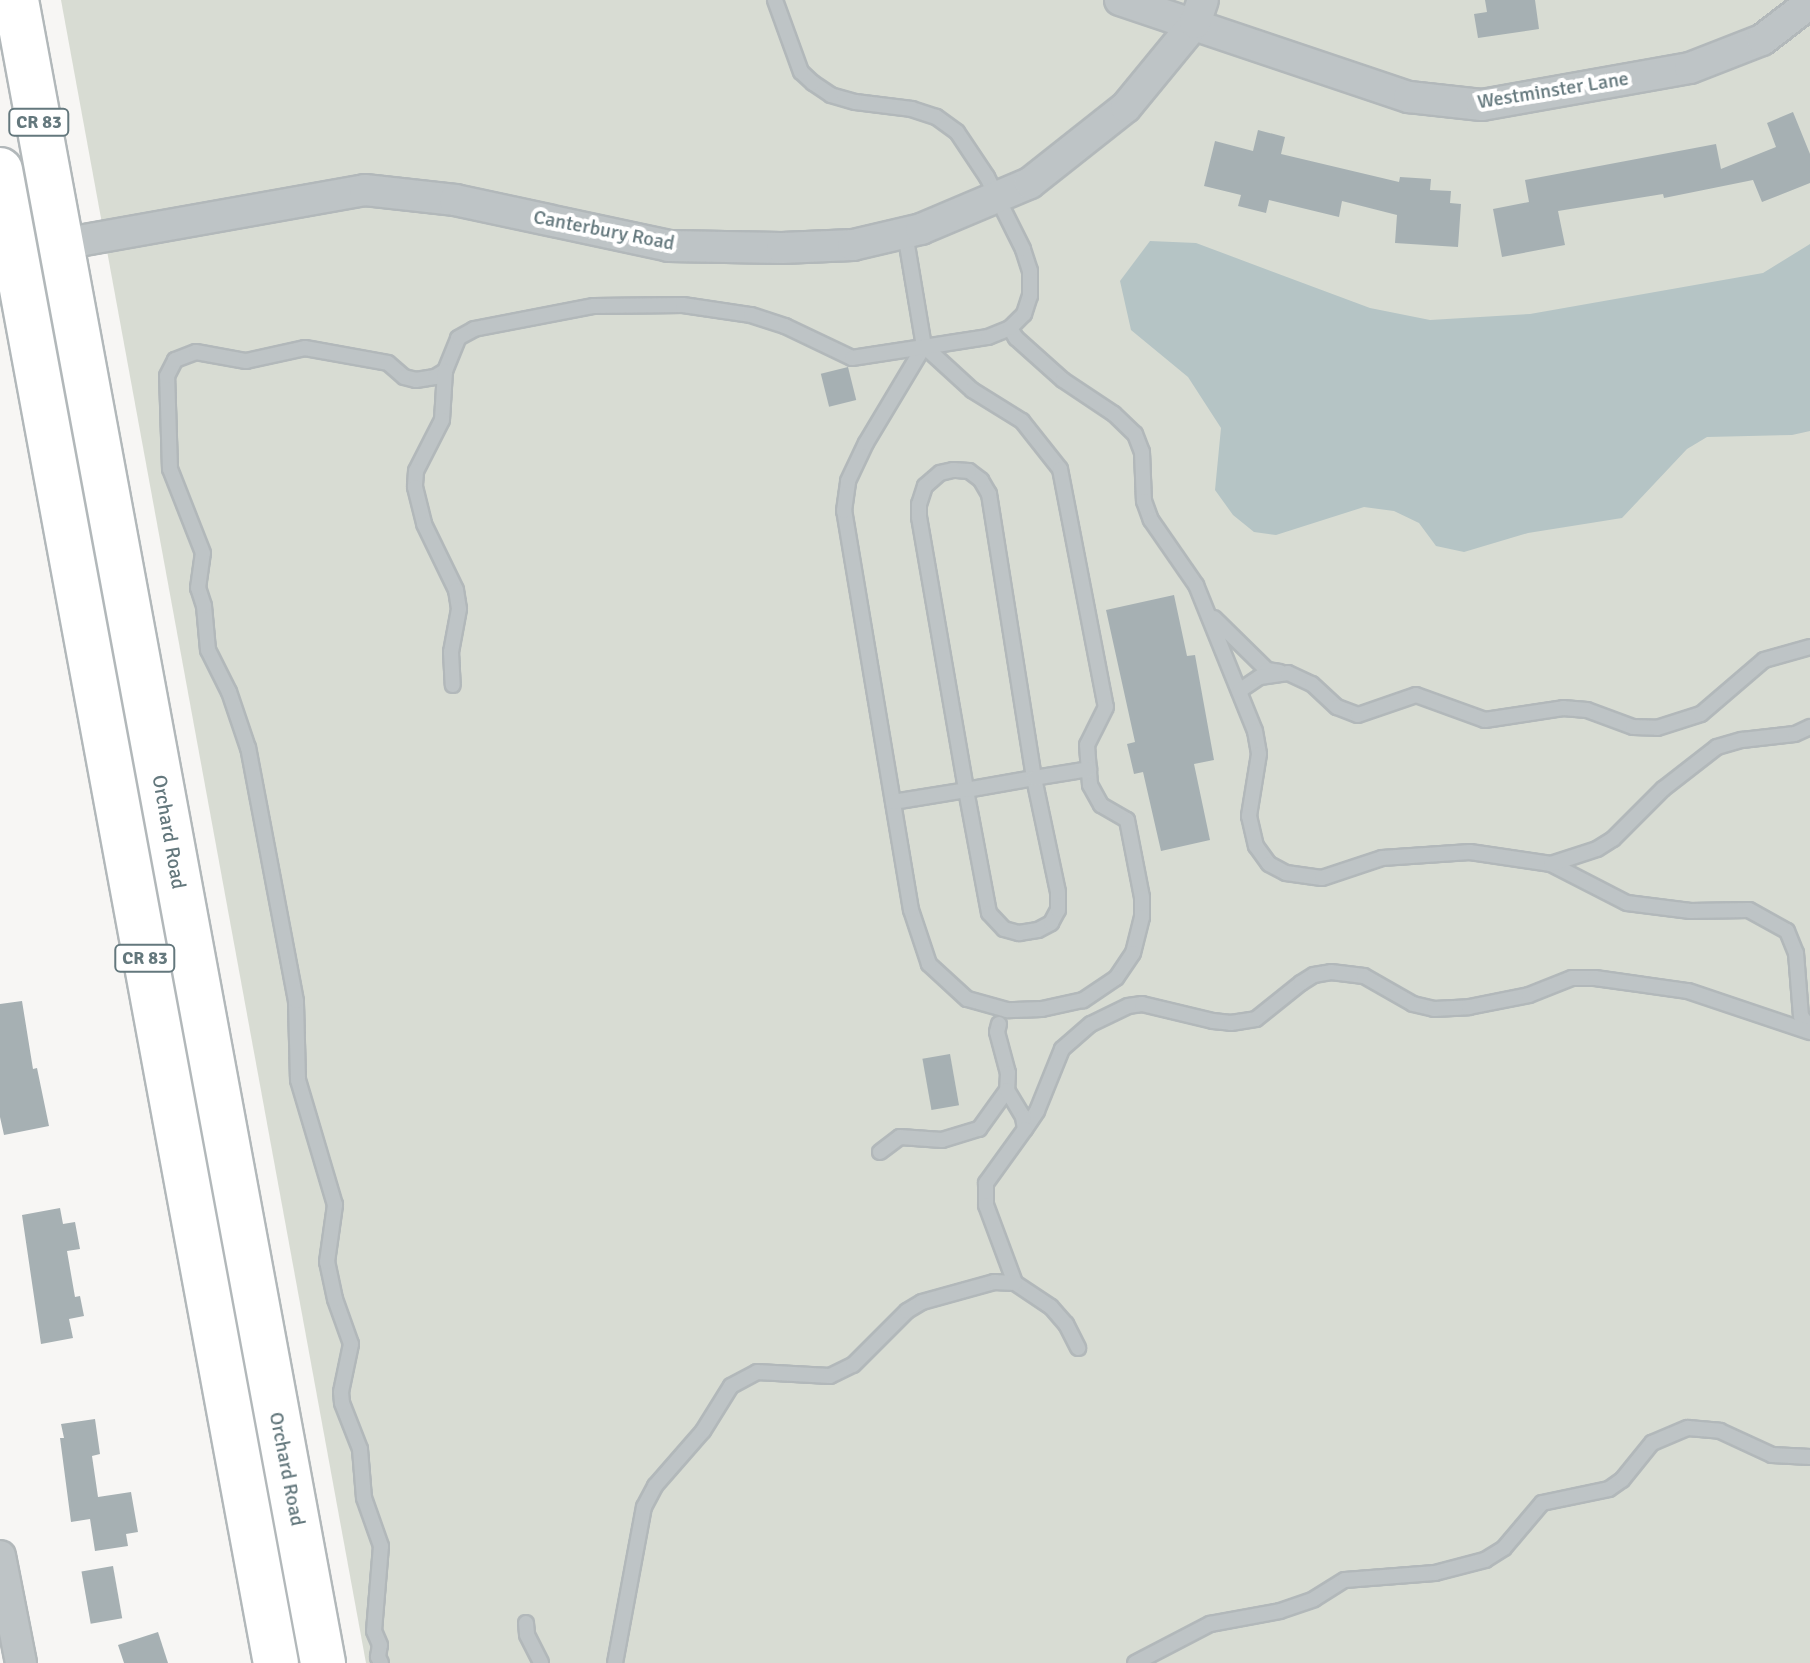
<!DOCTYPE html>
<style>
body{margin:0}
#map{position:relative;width:1810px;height:1663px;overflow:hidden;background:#f7f6f4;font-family:Signika,sans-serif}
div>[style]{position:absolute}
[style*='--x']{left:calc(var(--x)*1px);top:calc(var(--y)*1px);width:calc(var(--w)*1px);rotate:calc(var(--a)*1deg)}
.green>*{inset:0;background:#d8dcd3}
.water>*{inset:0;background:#b5c4c5}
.building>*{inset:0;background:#a6b0b3;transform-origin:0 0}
.roads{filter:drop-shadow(2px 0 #b2b8ba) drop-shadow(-2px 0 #b2b8ba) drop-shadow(0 2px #b2b8ba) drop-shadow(0 -2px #b2b8ba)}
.service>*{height:14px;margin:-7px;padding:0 7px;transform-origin:7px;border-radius:7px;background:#bec4c6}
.minor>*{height:30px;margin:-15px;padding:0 15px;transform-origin:15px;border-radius:15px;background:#bec4c6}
.primary>*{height:44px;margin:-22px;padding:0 22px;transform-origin:22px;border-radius:22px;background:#fff}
span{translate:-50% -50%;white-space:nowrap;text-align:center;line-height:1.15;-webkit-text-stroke:8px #fff;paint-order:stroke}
.shield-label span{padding:2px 6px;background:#fff;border:2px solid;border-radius:6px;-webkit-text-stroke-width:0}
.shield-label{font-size:18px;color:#64787d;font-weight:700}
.street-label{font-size:20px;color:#64787d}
</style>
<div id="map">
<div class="green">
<i style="clip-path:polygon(61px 0,1810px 0,1810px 1663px,366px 1663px)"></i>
<i style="clip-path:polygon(92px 565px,149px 812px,307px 1663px,292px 1663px)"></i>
</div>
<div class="water">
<i style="clip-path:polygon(1150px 241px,1196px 243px,1370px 308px,1430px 320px,1530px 314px,1763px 273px,1810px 244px,1810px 431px,1792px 435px,1707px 437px,1687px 449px,1622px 518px,1528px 533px,1464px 552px,1436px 546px,1419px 523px,1394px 511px,1364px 507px,1276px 535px,1254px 532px,1233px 515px,1215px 490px,1221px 428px,1188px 377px,1131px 330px,1120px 281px)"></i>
</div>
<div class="building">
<i style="clip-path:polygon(1485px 0,1535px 0,1539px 29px,1478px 38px,1474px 14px,1487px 12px)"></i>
<i style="clip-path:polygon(1793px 112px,1810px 154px,1810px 183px,1762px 202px,1753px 180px,1664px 198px,1663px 194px,1558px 211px,1565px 245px,1502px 257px,1493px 209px,1529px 202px,1525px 180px,1716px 144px,1721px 169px,1776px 147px,1767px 123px)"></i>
<i style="clip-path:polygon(1258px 130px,1285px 137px,1281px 154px,1399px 182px,1400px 177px,1431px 179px,1430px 190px,1451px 191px,1450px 203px,1461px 204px,1458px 247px,1395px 243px,1397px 215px,1342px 201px,1339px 217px,1269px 200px,1266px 213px,1238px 206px,1241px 195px,1204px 186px,1215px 141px,1253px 151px)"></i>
<i style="left:848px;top:367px;width:34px;height:28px;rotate:76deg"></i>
<i style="clip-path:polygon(1174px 595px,1187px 656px,1195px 655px,1214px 760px,1194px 764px,1210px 840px,1161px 851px,1143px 772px,1134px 774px,1127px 744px,1135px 742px,1106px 610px)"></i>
<i style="clip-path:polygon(22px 1001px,33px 1069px,37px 1068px,49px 1126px,4px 1135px,0 1117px,0 1004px)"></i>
<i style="left:950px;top:1054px;width:52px;height:28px;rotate:80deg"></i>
<i style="clip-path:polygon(60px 1208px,63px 1224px,75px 1222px,80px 1249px,67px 1251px,75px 1297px,80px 1296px,84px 1316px,69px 1319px,73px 1338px,41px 1344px,22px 1215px)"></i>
<i style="clip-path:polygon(95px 1419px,100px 1454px,92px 1456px,98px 1497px,131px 1492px,138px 1532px,126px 1534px,128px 1546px,95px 1551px,90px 1519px,71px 1522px,60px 1438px,64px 1438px,61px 1424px)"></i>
<i style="left:113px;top:1566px;width:53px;height:32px;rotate:80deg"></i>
<i style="clip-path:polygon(158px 1632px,168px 1663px,124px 1663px,118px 1645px)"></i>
</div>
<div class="roads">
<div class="service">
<i style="--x:905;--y:233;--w:115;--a:80.5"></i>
<i style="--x:924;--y:346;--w:65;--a:42.5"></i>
<i style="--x:972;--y:390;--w:59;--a:31.8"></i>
<i style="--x:1022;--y:421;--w:61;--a:51.6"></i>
<i style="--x:1060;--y:469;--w:242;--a:79.1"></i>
<i style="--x:1106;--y:707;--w:42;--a:116.6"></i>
<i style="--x:1087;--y:745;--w:40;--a:85.7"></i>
<i style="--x:1090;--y:785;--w:23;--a:61"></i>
<i style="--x:1101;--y:805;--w:30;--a:30"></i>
<i style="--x:1127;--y:820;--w:78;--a:79"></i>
<i style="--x:1142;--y:897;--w:20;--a:90"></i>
<i style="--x:1142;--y:917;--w:37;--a:104"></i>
<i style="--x:1133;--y:953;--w:30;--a:124"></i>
<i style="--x:1116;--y:978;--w:40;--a:146"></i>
<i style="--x:1083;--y:1000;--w:42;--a:167.6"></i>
<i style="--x:1042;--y:1009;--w:35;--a:178"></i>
<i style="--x:1007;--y:1010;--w:41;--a:-164.6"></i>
<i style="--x:967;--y:999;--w:52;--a:-137.4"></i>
<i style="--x:929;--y:964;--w:57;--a:-108.4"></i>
<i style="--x:911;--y:910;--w:405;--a:-99.5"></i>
<i style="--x:844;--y:511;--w:30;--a:-82"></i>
<i style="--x:848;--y:481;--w:42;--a:-64.7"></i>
<i style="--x:866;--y:443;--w:113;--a:-59.1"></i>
<i style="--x:1010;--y:328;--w:12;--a:59"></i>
<i style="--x:1016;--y:338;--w:63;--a:41.8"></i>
<i style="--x:1063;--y:380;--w:61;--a:33.7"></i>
<i style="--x:1114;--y:414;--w:29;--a:44"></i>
<i style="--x:1135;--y:434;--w:19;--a:69"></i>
<i style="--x:1142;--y:452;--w:49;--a:87.7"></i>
<i style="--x:1144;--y:501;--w:20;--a:70"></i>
<i style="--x:1151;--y:520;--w:79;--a:55.3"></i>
<i style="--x:1196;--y:585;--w:157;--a:68"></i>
<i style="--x:1255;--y:731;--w:23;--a:80"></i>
<i style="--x:1259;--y:754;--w:63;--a:99.2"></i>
<i style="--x:1249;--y:816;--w:31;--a:77"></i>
<i style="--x:1256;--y:846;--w:22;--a:54"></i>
<i style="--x:1269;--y:864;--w:19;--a:28"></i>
<i style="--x:1286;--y:873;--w:36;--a:8"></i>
<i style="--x:1322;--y:878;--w:63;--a:-18.4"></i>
<i style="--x:1382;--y:858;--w:88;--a:-3.9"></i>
<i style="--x:1470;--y:852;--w:82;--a:8.4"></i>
<i style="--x:1551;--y:864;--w:85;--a:27.2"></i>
<i style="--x:1627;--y:903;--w:64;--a:7.2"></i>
<i style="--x:1690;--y:911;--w:59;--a:-1"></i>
<i style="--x:1749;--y:910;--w:43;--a:28.9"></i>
<i style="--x:1787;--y:931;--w:24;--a:68"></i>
<i style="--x:1796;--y:953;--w:63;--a:85.5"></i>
<i style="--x:1801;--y:1016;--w:15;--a:53"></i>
<i style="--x:445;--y:371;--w:35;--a:-68"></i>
<i style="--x:458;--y:338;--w:18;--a:-29"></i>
<i style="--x:474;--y:329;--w:122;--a:-10.9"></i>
<i style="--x:594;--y:306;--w:89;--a:-0.6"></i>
<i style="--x:683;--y:305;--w:69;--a:8.4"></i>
<i style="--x:751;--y:315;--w:36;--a:18"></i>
<i style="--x:785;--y:326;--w:74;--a:25.5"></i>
<i style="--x:852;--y:358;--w:138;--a:-8.8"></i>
<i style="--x:988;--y:337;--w:24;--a:-22"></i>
<i style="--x:1010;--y:328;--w:20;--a:-45"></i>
<i style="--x:1024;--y:314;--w:19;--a:-72"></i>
<i style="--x:1030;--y:296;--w:25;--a:-90"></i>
<i style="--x:1030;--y:271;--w:23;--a:-108"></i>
<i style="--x:1023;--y:249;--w:80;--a:-116.6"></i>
<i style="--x:987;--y:177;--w:54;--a:-123.7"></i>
<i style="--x:957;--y:132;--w:26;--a:-144"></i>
<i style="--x:936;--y:117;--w:25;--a:-162"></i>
<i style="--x:912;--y:109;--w:57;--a:-173"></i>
<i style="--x:855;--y:102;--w:25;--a:-164"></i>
<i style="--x:831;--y:95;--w:22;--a:-146"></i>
<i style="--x:813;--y:83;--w:16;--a:-137"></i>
<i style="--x:801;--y:72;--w:77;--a:-109.9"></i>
<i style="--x:1214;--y:618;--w:74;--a:44.5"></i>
<i style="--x:1267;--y:670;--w:13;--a:9"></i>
<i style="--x:1239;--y:691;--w:25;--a:-34"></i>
<i style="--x:1260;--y:677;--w:28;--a:-8"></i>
<i style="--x:1288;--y:673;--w:26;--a:25"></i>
<i style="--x:1312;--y:684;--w:34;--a:43"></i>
<i style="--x:1337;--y:707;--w:22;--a:21"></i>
<i style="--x:1358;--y:715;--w:61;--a:-19"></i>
<i style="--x:1416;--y:695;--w:73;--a:19.9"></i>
<i style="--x:1485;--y:720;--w:79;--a:-8.7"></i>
<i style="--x:1563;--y:708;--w:24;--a:5"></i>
<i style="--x:1587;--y:710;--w:49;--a:20.3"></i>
<i style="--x:1633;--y:727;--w:24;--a:2"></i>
<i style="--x:1657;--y:728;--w:46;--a:-17.7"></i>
<i style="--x:1701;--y:714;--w:83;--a:-40.6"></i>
<i style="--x:1764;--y:660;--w:48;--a:-15.8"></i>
<i style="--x:893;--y:802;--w:74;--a:-9.3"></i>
<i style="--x:966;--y:790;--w:125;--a:79.4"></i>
<i style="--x:989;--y:913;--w:22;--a:47"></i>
<i style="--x:1004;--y:929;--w:16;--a:15"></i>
<i style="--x:1019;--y:933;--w:19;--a:-9"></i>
<i style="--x:1038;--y:930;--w:15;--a:-28"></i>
<i style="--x:1051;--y:923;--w:15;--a:-62"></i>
<i style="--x:1058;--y:910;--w:18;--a:-90"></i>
<i style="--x:1058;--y:892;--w:116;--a:-101.9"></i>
<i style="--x:1034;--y:778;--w:288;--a:-99"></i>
<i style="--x:989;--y:494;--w:16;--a:-120"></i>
<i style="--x:981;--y:480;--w:15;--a:-143"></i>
<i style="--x:969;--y:471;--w:16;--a:-176"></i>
<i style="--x:953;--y:470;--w:13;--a:167"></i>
<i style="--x:940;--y:473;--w:20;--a:139"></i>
<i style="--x:925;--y:486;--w:19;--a:108"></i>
<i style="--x:919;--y:504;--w:13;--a:90"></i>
<i style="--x:919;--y:517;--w:277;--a:80.2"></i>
<i style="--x:966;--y:790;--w:69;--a:-10"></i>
<i style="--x:1034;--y:778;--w:56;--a:-9.3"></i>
<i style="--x:1551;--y:864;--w:48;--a:-18.1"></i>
<i style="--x:1597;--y:849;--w:19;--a:-32"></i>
<i style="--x:1613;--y:839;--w:71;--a:-45"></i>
<i style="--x:1663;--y:789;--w:68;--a:-37.9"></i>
<i style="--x:1717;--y:747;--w:26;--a:-16"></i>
<i style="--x:1742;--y:740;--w:53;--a:-6.5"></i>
<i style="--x:1795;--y:734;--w:17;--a:-25"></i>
<i style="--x:999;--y:1024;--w:8;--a:104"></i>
<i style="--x:997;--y:1032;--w:42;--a:75"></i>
<i style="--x:1008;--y:1073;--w:17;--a:93"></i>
<i style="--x:1025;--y:1129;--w:22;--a:-56"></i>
<i style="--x:1037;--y:1111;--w:67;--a:-68"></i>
<i style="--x:1062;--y:1049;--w:38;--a:-41"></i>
<i style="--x:1091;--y:1024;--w:41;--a:-25.9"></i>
<i style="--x:1128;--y:1006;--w:14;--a:-8"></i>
<i style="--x:1142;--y:1004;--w:73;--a:13.5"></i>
<i style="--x:1213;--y:1021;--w:18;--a:6"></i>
<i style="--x:1231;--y:1023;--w:25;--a:-9"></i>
<i style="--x:1256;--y:1019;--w:58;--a:-38.7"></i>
<i style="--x:1301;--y:983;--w:15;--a:-32"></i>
<i style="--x:1314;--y:975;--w:17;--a:-10"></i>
<i style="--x:1331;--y:972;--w:33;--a:7"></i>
<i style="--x:1364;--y:976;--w:56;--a:29.7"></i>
<i style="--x:1413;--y:1004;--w:22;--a:13"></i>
<i style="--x:1434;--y:1009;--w:35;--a:-3"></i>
<i style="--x:1469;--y:1007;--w:61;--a:-11.3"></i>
<i style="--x:1529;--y:995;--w:46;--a:-21.6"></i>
<i style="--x:1572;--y:978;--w:23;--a:0"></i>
<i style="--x:1595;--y:978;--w:94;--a:8"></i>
<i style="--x:1688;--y:991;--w:129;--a:18.6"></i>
<i style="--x:880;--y:1152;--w:25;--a:-37"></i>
<i style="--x:900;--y:1137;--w:42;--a:4.1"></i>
<i style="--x:942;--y:1140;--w:39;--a:-17"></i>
<i style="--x:979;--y:1129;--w:48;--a:-54.3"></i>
<i style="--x:1007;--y:1090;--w:31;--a:59"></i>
<i style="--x:1023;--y:1117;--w:12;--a:81"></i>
<i style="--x:1025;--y:1129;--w:67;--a:125.8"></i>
<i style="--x:986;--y:1183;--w:22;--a:90"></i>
<i style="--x:986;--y:1205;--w:83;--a:69.6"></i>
<i style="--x:1015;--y:1283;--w:43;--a:33.7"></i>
<i style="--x:1051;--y:1307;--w:23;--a:49"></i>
<i style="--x:1066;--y:1324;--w:27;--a:63"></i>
<i style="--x:526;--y:1623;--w:12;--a:85"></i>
<i style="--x:527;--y:1635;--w:31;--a:63"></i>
<i style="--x:381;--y:1663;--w:7;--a:-117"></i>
<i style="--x:378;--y:1657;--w:12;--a:-81"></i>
<i style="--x:380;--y:1645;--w:15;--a:-113"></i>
<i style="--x:374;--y:1631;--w:85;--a:-85.3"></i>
<i style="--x:381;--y:1546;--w:51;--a:-109.5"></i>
<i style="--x:364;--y:1498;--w:49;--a:-94.7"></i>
<i style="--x:360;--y:1449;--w:49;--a:-111.4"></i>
<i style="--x:342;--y:1403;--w:11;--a:-95"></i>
<i style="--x:341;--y:1392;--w:49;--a:-78.2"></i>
<i style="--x:351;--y:1344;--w:48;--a:-109.6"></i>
<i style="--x:335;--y:1299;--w:38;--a:-102"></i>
<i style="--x:327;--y:1262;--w:58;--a:-82"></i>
<i style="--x:335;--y:1205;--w:130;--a:-106.5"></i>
<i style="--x:298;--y:1080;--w:79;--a:-91.5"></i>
<i style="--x:296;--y:1001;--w:258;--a:-100.7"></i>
<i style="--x:248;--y:748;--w:59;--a:-108.7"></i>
<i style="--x:229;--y:692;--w:47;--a:-116.6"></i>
<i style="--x:208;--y:650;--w:44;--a:-95.2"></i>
<i style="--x:204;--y:606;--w:19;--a:-108"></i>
<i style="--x:198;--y:588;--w:35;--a:-82"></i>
<i style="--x:203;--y:553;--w:90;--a:-111.4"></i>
<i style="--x:170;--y:469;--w:93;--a:-91.8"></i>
<i style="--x:167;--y:376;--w:18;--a:-63"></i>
<i style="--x:175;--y:360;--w:22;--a:-21"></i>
<i style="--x:196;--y:352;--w:51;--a:10.2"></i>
<i style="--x:246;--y:361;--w:60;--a:-12.4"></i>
<i style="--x:305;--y:348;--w:84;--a:10.2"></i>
<i style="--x:388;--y:363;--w:21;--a:41"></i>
<i style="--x:404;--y:377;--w:12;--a:14"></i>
<i style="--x:416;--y:380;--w:19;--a:-9"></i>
<i style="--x:435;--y:377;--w:12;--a:-31"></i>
<i style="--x:445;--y:371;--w:49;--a:93.5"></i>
<i style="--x:442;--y:420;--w:57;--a:117"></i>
<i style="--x:416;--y:471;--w:16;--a:94"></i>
<i style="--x:415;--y:487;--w:38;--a:76"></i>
<i style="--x:424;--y:524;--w:73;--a:64.1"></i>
<i style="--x:456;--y:590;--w:19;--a:81"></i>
<i style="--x:459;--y:609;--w:44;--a:100.5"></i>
<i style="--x:451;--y:652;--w:33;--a:87"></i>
<i style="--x:615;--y:1663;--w:159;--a:-79.5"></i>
<i style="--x:644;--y:1507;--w:24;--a:-62"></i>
<i style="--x:655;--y:1486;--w:73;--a:-48.9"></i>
<i style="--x:703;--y:1431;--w:53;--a:-58.1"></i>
<i style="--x:731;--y:1386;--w:30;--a:-28"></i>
<i style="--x:757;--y:1372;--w:73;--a:3.1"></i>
<i style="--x:830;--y:1376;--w:25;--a:-26"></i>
<i style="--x:853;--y:1365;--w:76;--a:-45"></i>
<i style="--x:907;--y:1311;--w:17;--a:-31"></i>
<i style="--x:922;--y:1302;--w:75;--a:-15.5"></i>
<i style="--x:994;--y:1282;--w:21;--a:3"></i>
<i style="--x:1135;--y:1663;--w:85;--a:-27.5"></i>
<i style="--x:1210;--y:1624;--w:71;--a:-10.5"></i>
<i style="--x:1280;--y:1611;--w:36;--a:-19"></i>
<i style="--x:1314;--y:1599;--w:36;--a:-32"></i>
<i style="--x:1345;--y:1580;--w:90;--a:-4.4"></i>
<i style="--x:1435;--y:1573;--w:52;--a:-14.6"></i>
<i style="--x:1485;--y:1560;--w:22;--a:-32"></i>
<i style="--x:1504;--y:1548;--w:59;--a:-49.8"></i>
<i style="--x:1542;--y:1503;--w:68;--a:-11.8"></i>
<i style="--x:1609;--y:1489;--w:16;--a:-35"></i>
<i style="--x:1622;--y:1480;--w:48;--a:-51"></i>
<i style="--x:1652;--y:1443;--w:39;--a:-23"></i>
<i style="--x:1688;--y:1428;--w:32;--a:5"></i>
<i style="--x:1720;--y:1431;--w:57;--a:24.8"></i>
<i style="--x:1772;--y:1455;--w:38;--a:3"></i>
</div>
<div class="minor">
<i style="--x:1120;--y:0;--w:305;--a:18.6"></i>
<i style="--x:1409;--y:97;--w:73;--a:6.3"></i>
<i style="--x:1482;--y:105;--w:211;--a:-10.1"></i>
<i style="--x:1690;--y:68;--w:77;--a:-21.3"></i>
<i style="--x:1762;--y:40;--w:61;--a:-37.6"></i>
<i style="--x:62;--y:244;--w:308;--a:-10.1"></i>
<i style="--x:365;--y:190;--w:91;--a:6.3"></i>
<i style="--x:455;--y:200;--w:219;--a:12.1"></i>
<i style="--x:669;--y:246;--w:113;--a:1"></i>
<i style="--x:782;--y:248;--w:71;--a:-2.4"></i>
<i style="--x:853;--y:245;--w:70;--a:-13.2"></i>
<i style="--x:921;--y:229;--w:118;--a:-22.9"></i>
<i style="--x:1030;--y:183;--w:122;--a:-38.4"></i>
<i style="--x:1126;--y:107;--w:109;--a:-50.6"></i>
<i style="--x:1195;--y:23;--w:24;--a:-71"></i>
<i style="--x:0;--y:1556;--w:109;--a:78.9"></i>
</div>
<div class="primary">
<i style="--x:16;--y:0;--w:1691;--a:79.54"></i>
<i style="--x:0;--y:170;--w:1518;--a:79.53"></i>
</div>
</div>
<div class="shield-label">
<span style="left:39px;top:122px">CR 83</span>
<span style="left:145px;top:958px">CR 83</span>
</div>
<div class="street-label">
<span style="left:1553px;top:90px;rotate:-9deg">Westminster Lane</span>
<span style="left:604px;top:230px;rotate:11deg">Canterbury Road</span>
<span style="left:169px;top:832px;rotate:80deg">Orchard Road</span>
<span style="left:287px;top:1469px;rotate:79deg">Orchard Road</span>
</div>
</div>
